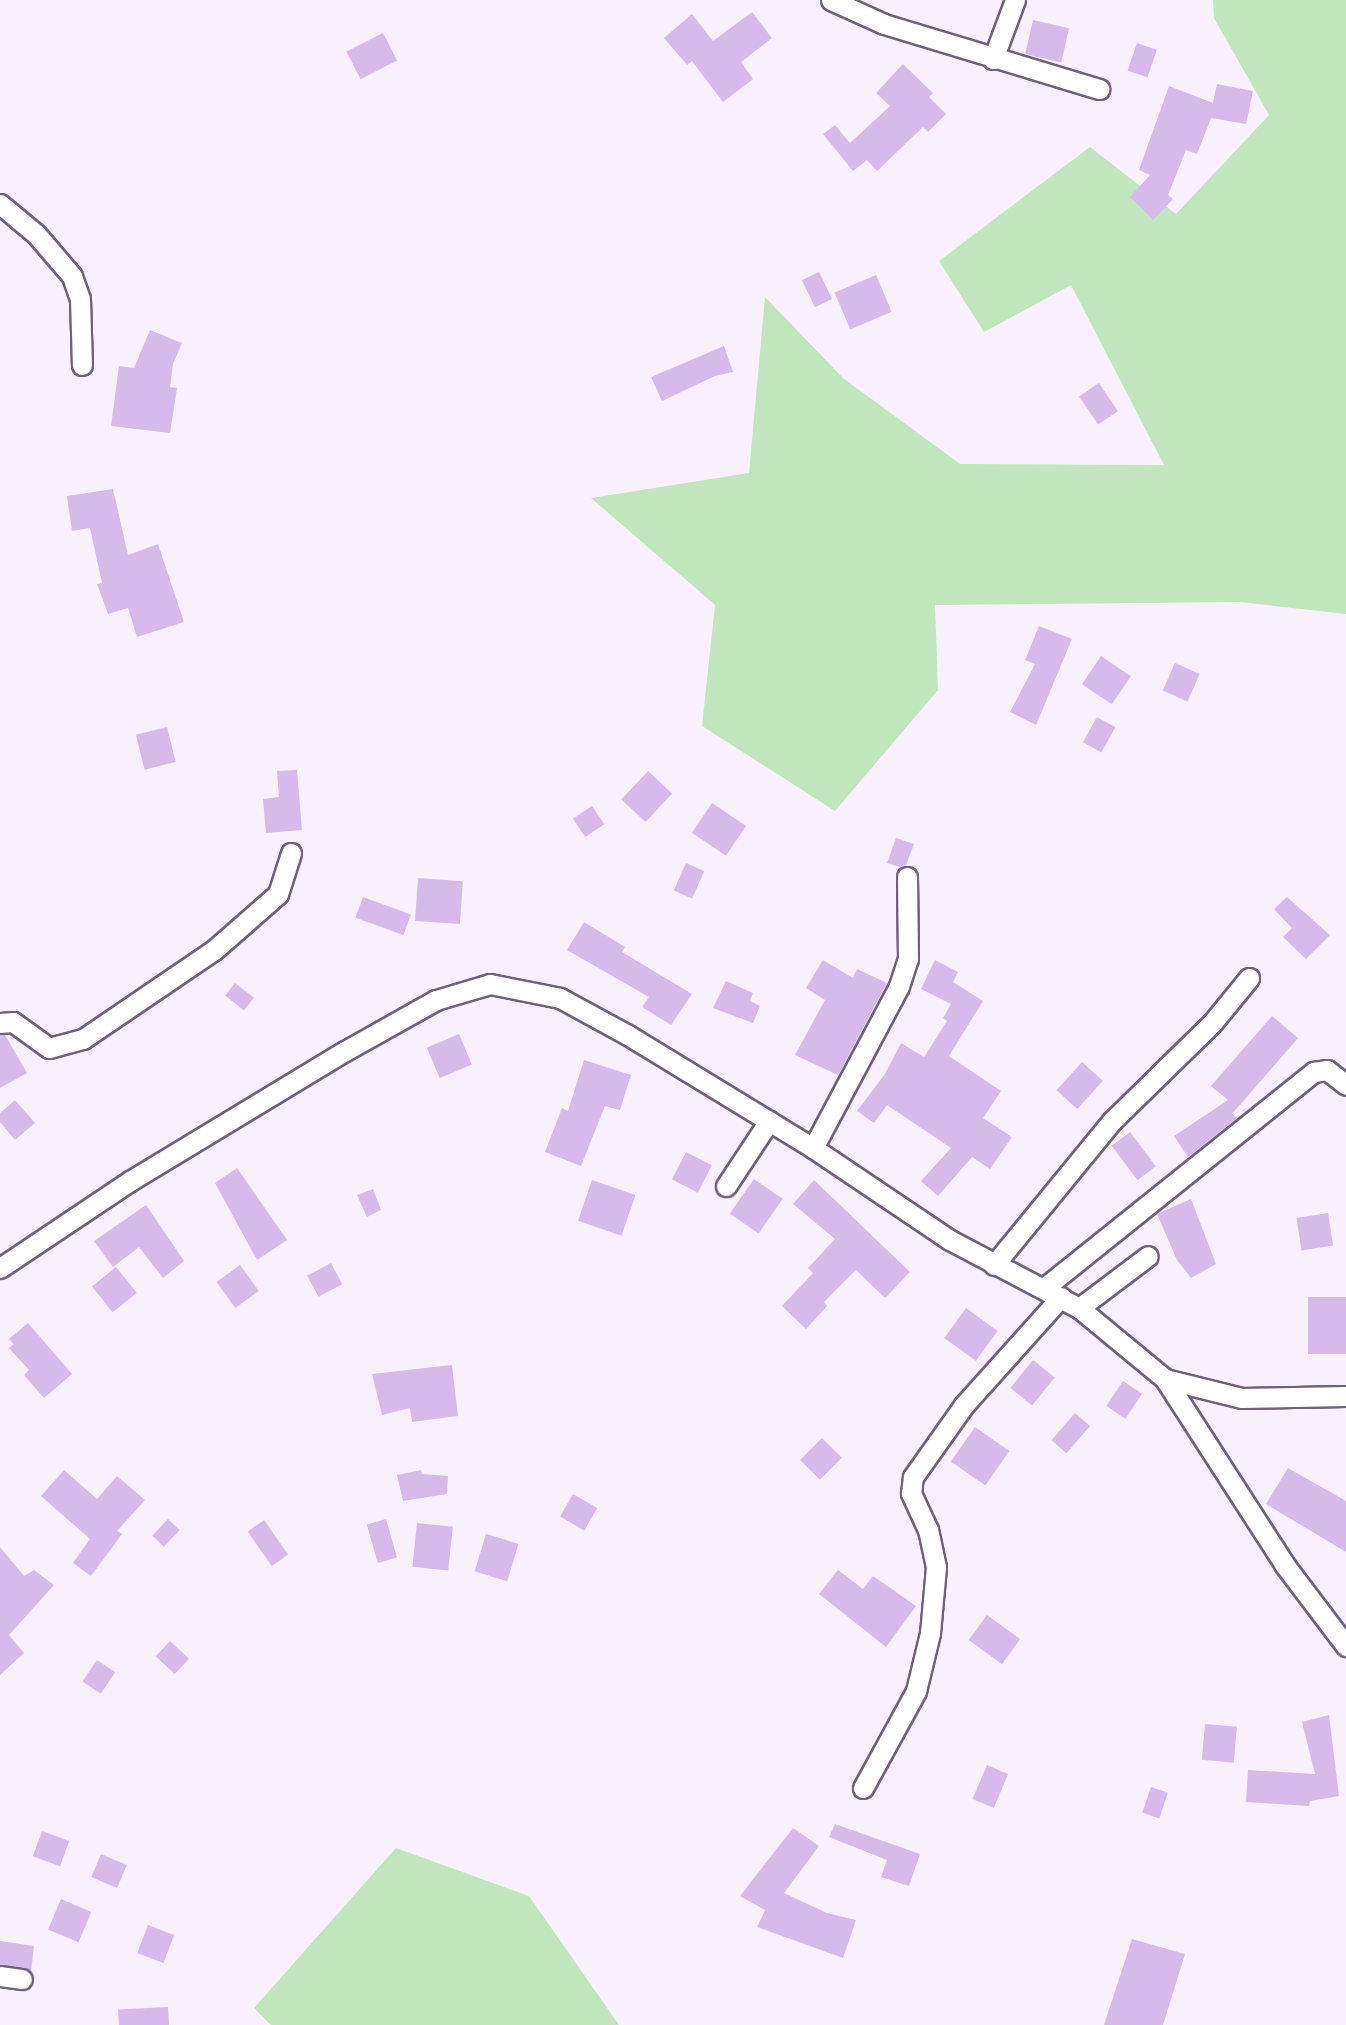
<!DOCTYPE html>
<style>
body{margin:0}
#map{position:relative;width:1346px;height:2025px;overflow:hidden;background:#f8f1fd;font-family:Mulish,sans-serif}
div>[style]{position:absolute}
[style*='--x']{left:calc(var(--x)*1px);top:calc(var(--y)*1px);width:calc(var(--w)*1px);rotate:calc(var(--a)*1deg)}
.green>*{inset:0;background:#c1e5bc}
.building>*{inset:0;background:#d6bae9;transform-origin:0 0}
.roads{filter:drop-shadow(2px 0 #70617b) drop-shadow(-2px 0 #70617b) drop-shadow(0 2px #70617b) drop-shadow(0 -2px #70617b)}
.minor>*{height:19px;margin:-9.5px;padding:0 9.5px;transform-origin:9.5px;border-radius:9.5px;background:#fff}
span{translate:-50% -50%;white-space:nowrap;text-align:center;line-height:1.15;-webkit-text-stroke:6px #f8f1fd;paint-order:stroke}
</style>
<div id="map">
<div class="green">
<i style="clip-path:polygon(1213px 0,1346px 0,1346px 614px,1240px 602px,935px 605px,938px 690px,835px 811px,702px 726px,715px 605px,591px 498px,749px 473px,765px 297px,843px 378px,960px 464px,1164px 465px,1071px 285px,984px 332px,939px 261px,1090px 147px,1176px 214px,1269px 115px,1214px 18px)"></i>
<i style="clip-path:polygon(396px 1848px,529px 1896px,619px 2025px,271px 2025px,254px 2008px)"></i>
</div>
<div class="building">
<i style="clip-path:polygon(752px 12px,772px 38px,741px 62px,753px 79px,723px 102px,692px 61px,687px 65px,664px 38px,692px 14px,713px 41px)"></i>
<i style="left:1033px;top:20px;width:37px;height:35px;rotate:13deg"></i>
<i style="left:383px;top:33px;width:31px;height:41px;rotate:63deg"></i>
<i style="left:1137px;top:43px;width:21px;height:29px;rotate:19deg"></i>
<i style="clip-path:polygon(903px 64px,933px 93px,929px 97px,946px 114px,928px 132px,923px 127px,877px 171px,867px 160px,853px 171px,823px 134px,835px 125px,850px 143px,890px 106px,876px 93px)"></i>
<i style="clip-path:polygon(1217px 84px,1253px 91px,1246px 124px,1211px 118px,1197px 154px,1186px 150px,1168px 195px,1173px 199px,1153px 220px,1130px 197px,1150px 175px,1139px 170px,1169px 86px,1213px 103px)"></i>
<i style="left:819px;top:272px;width:30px;height:19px;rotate:64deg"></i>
<i style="left:876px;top:275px;width:40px;height:45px;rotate:67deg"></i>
<i style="clip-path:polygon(150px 330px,182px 343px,173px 364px,170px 387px,177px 388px,170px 433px,111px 426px,119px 366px,134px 368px)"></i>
<i style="clip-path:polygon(724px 346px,733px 372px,715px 376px,662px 401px,651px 377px)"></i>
<i style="left:1099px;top:383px;width:34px;height:24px;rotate:56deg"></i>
<i style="clip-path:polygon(113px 489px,128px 555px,158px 544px,184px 622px,137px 637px,128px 608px,108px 614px,97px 584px,102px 583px,90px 528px,72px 531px,67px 496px)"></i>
<i style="clip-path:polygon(1039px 626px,1072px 639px,1036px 725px,1010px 712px,1035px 664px,1025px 660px)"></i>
<i style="left:1101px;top:656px;width:36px;height:34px;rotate:34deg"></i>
<i style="left:1175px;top:663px;width:27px;height:30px;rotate:24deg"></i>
<i style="left:1097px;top:717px;width:21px;height:29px;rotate:29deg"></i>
<i style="left:167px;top:727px;width:36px;height:32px;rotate:76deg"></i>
<i style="clip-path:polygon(297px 770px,302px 830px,266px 833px,263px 799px,279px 797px,277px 771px)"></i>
<i style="left:648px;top:771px;width:33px;height:39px;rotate:43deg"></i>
<i style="left:712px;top:803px;width:41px;height:36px;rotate:34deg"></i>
<i style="left:592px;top:806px;width:22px;height:23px;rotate:56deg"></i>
<i style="clip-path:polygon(896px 838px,914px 844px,906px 865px,900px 867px,887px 863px)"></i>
<i style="left:686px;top:863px;width:20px;height:30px;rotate:24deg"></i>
<i style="left:418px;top:878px;width:45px;height:43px;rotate:4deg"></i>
<i style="left:363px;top:897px;width:51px;height:22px;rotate:20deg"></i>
<i style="clip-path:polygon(1287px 897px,1330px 935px,1306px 959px,1283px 937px,1292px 928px,1274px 909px)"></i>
<i style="clip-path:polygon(584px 922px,625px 947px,622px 952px,692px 994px,671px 1025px,642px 1007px,649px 997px,567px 950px)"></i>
<i style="clip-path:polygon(823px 960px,853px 978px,857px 969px,887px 983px,838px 1075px,795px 1055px,825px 1000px,806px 988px)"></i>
<i style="clip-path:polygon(935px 960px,958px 972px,953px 982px,983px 1001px,949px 1056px,1001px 1091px,983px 1118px,1012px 1137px,990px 1169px,972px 1157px,938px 1196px,921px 1181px,951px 1148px,887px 1105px,874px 1123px,857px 1111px,885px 1074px,901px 1043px,924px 1057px,947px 1021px,943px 1018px,951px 1004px,921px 989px)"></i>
<i style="clip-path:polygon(726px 981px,753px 993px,750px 1001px,760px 1006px,753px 1023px,713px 1008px)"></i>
<i style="left:235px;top:983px;width:24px;height:16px;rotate:38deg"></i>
<i style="clip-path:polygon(1272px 1016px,1298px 1038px,1232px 1114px,1237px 1118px,1188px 1157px,1174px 1136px,1228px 1100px,1211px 1086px)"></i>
<i style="left:459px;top:1034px;width:33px;height:35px;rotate:67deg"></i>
<i style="clip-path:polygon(0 1035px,5px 1035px,27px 1073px,0 1088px)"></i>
<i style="clip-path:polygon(584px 1060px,631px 1075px,620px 1110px,605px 1106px,581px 1166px,545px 1152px,562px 1108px,568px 1111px)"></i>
<i style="left:1082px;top:1062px;width:28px;height:38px;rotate:42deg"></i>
<i style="clip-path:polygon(15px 1100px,35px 1123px,15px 1140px,0 1122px,0 1113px)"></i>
<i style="left:1130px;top:1132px;width:43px;height:23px;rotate:53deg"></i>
<i style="left:686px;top:1152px;width:29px;height:31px;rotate:27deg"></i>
<i style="clip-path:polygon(237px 1168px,287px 1240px,257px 1260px,215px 1183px)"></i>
<i style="left:754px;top:1179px;width:35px;height:42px;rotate:35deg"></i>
<i style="left:592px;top:1180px;width:46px;height:43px;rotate:19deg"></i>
<i style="clip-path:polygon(814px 1180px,910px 1272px,885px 1298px,856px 1270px,824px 1302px,827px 1306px,806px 1329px,782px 1306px,813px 1273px,808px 1268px,835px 1239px,793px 1204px)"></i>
<i style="clip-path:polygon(373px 1189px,381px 1210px,367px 1217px,357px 1195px)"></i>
<i style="clip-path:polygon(1191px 1199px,1216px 1264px,1191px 1278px,1177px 1260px,1157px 1214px)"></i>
<i style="clip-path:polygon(146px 1205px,184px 1261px,163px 1278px,139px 1247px,113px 1267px,94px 1241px)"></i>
<i style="left:1328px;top:1213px;width:33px;height:32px;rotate:81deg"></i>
<i style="left:331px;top:1263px;width:24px;height:27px;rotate:62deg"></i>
<i style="left:240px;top:1265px;width:32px;height:29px;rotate:54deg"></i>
<i style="left:116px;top:1267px;width:33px;height:31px;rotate:51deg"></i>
<i style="left:1346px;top:1297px;width:57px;height:38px;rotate:90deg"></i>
<i style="left:966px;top:1308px;width:39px;height:37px;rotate:36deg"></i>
<i style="clip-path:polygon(28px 1323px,72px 1374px,44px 1398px,24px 1375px,29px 1370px,9px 1348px,14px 1344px,9px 1339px)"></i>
<i style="left:1033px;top:1360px;width:28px;height:36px;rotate:39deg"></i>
<i style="clip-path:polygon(452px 1365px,458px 1416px,412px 1422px,410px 1408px,382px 1415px,372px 1374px)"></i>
<i style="left:1123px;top:1381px;width:23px;height:30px;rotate:34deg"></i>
<i style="left:1075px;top:1413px;width:20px;height:36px;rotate:41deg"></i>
<i style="left:975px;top:1427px;width:42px;height:42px;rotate:35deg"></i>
<i style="left:822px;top:1438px;width:28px;height:31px;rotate:45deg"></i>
<i style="clip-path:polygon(1288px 1468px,1346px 1501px,1346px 1552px,1266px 1504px)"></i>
<i style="clip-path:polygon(64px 1470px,97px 1499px,117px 1476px,145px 1500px,117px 1531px,122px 1534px,91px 1576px,73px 1563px,90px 1539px,41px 1496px)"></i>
<i style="clip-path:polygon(421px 1470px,422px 1474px,448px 1476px,447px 1494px,403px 1501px,397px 1475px)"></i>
<i style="left:573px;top:1494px;width:28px;height:26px;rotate:30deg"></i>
<i style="left:168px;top:1519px;width:16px;height:23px;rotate:43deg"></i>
<i style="left:386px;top:1519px;width:40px;height:20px;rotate:74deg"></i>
<i style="left:264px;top:1520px;width:42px;height:20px;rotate:55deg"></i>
<i style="left:417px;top:1523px;width:36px;height:44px;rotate:6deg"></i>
<i style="left:486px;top:1534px;width:34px;height:39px;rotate:17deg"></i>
<i style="clip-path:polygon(0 1547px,24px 1576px,34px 1570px,54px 1585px,9px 1635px,24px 1653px,0 1675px)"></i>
<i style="clip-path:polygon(838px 1570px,863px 1589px,873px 1576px,916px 1606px,886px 1647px,819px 1594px)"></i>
<i style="left:987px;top:1615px;width:41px;height:31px;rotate:36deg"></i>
<i style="left:170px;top:1641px;width:26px;height:21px;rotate:43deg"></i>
<i style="left:97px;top:1660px;width:22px;height:26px;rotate:34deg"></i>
<i style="clip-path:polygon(1329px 1715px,1339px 1796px,1310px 1801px,1309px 1806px,1246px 1802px,1248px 1770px,1315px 1774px,1302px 1722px)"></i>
<i style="left:1205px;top:1724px;width:32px;height:36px;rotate:5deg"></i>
<i style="left:987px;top:1765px;width:23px;height:37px;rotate:23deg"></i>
<i style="left:1151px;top:1787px;width:18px;height:27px;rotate:19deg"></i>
<i style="clip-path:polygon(835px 1824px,920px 1854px,909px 1886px,881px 1877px,887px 1860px,829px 1837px)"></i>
<i style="clip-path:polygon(793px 1828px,819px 1846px,784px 1893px,827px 1913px,856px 1920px,843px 1958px,757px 1927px,765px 1910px,740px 1896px)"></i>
<i style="left:42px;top:1831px;width:29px;height:27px;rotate:20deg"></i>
<i style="left:101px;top:1854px;width:28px;height:25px;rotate:23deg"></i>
<i style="left:61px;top:1899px;width:33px;height:33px;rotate:23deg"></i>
<i style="left:148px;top:1925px;width:28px;height:30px;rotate:21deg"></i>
<i style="clip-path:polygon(1132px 1939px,1185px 1954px,1163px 2025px,1104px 2025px)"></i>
<i style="clip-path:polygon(0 1941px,34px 1946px,31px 1971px,0 1964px)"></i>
<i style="left:168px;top:2007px;width:18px;height:50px;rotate:87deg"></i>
</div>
<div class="roads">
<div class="minor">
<i style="--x:831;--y:0;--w:58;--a:24.4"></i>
<i style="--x:884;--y:24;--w:225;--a:16.8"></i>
<i style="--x:993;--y:59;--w:63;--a:-69.6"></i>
<i style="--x:0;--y:204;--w:47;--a:39.8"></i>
<i style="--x:36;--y:234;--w:55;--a:49.4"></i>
<i style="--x:72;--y:276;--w:24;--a:71"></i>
<i style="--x:80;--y:299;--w:66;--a:88.3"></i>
<i style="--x:0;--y:1023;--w:13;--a:-4"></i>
<i style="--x:13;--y:1022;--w:44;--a:35.8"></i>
<i style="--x:49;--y:1048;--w:35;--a:-15"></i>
<i style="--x:83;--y:1039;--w:158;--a:-34.2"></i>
<i style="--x:214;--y:950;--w:85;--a:-41.2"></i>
<i style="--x:278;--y:894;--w:43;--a:-72.4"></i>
<i style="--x:813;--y:1148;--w:183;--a:-62"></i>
<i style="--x:899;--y:986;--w:28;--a:-72"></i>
<i style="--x:908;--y:959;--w:82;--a:-90.7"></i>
<i style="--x:726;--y:1186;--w:78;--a:-56.5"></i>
<i style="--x:994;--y:1265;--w:186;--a:-50.7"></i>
<i style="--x:1112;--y:1121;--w:141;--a:-44.4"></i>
<i style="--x:1213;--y:1022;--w:57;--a:-50.7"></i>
<i style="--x:0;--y:1268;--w:156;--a:-33.8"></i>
<i style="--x:130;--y:1181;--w:251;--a:-31.2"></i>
<i style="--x:345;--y:1051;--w:104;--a:-29.3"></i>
<i style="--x:436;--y:1000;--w:56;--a:-16.5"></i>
<i style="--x:490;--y:984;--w:71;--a:11.3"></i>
<i style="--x:560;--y:998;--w:77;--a:28.6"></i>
<i style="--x:628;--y:1035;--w:217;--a:31.4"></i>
<i style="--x:813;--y:1148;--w:165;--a:33.9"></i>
<i style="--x:950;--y:1240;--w:146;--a:27.8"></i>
<i style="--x:1079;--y:1308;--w:112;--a:39.5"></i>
<i style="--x:1165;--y:1379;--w:79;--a:13.9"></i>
<i style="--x:1242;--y:1398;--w:104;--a:-1.1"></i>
<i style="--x:1044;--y:1288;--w:346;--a:-38.7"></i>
<i style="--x:1314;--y:1072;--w:13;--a:-9"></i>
<i style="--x:1327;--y:1070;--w:24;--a:38"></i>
<i style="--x:1079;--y:1308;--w:86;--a:-37"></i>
<i style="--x:1165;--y:1379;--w:220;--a:57.2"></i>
<i style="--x:1284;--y:1564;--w:103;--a:52.9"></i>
<i style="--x:863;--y:1788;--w:111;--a:-61.3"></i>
<i style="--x:916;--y:1691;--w:60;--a:-76.4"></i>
<i style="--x:930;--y:1633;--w:66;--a:-84.8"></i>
<i style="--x:936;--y:1567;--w:38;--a:-102"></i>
<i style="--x:928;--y:1530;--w:41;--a:-114.7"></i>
<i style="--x:911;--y:1493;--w:16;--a:-83"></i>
<i style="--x:913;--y:1477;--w:88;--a:-54.7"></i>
<i style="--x:964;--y:1405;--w:145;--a:-48.1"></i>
<i style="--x:0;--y:1976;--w:22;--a:8"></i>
</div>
</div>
</div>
